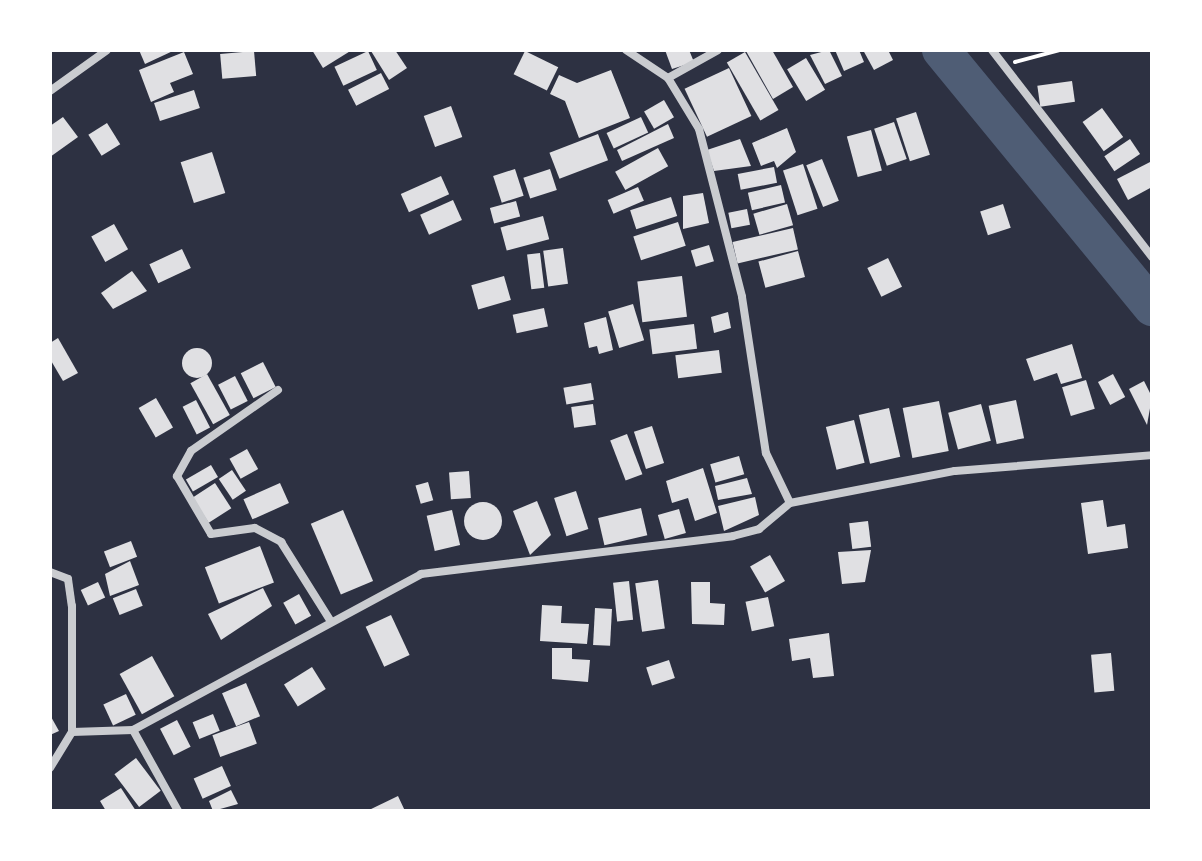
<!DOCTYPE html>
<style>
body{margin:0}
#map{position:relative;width:1202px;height:861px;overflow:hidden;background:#2d3142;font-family:"Libre Baskerville",serif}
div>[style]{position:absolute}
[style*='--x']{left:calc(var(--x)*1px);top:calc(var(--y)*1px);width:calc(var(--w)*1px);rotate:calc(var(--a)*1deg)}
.river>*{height:38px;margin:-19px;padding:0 19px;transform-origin:19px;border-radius:19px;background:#4f5d75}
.building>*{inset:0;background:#e0e0e3;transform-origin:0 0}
.round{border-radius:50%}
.path>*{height:4px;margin:-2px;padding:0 2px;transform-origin:2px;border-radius:2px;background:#fff}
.minor>*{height:8px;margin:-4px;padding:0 4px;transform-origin:4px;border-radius:4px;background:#caccd0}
span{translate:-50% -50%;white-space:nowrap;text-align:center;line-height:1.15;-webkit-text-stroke:6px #fff;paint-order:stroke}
.frame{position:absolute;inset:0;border:52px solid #fff;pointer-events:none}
</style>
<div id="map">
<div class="river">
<i style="--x:941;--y:50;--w:333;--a:50.6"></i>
</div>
<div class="building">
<i style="clip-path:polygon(139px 50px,175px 50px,145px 64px)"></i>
<i style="clip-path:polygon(312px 50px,352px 50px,323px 68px)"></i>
<i style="clip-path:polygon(395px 50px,407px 68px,389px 80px,371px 51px)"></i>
<i style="clip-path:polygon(665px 50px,689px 50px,694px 62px,672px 69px)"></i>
<i style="clip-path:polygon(772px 50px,793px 87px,773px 99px,746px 51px)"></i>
<i style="clip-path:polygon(829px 50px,842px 76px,825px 84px,810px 55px)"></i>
<i style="clip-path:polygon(835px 50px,859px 50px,864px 62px,844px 71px)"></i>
<i style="clip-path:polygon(863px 50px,888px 50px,893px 60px,874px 70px)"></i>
<i style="left:254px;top:51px;width:25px;height:34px;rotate:85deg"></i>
<i style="left:368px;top:51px;width:21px;height:37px;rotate:65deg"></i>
<i style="left:525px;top:51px;width:37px;height:26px;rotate:26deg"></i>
<i style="clip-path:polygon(184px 52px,193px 74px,170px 83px,174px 92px,151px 102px,139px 70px)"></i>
<i style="left:745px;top:52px;width:67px;height:21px;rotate:60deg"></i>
<i style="left:806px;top:58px;width:37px;height:22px;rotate:59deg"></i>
<i style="left:729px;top:68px;width:53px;height:49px;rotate:65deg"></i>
<i style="clip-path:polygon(611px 70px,630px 118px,579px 138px,565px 101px,550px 94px,559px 75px,577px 83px)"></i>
<i style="left:381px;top:73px;width:18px;height:37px;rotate:63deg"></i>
<i style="left:1072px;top:81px;width:21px;height:35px;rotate:82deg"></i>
<i style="left:194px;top:90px;width:19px;height:42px;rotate:72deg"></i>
<i style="left:664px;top:100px;width:20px;height:23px;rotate:60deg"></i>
<i style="left:451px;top:106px;width:33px;height:29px;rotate:70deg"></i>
<i style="left:1102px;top:108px;width:36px;height:24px;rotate:54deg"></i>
<i style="left:916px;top:112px;width:45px;height:21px;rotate:72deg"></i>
<i style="clip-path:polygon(63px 117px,78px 137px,50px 157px,50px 126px)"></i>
<i style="left:641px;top:117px;width:17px;height:38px;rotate:65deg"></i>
<i style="left:894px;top:122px;width:39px;height:21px;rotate:71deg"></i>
<i style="left:107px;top:123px;width:25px;height:22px;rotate:58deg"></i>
<i style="clip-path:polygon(668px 124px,674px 138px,622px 161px,617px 150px)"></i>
<i style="clip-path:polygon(787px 128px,796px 152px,777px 168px,774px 161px,761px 166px,752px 143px)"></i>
<i style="left:871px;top:130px;width:42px;height:25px;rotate:75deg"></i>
<i style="left:598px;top:134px;width:28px;height:52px;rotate:69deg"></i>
<i style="clip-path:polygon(740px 139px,751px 166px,714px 171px,707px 150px)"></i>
<i style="left:1130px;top:139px;width:18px;height:31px;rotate:56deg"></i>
<i style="left:658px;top:148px;width:21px;height:49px;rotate:61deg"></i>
<i style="left:212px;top:152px;width:43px;height:33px;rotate:72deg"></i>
<i style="left:822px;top:159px;width:45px;height:17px;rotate:68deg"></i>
<i style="clip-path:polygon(1152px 161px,1152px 187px,1128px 200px,1117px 179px)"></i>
<i style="left:803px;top:164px;width:47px;height:21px;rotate:72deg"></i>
<i style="left:774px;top:167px;width:16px;height:37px;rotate:79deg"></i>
<i style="left:515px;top:169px;width:28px;height:23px;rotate:72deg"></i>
<i style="left:550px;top:169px;width:22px;height:28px;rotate:72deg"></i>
<i style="left:441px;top:176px;width:20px;height:44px;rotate:66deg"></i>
<i style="left:781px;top:185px;width:18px;height:34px;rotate:77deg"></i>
<i style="left:638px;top:187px;width:15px;height:33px;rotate:67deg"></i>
<i style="clip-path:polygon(703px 193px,709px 223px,683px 229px,683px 196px)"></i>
<i style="left:671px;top:197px;width:20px;height:43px;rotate:72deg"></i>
<i style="left:453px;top:200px;width:22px;height:36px;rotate:66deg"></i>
<i style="left:516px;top:201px;width:16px;height:27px;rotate:75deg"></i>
<i style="left:787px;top:204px;width:22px;height:35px;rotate:74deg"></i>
<i style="left:1003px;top:204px;width:25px;height:24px;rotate:72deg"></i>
<i style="left:747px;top:209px;width:16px;height:19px;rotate:79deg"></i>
<i style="left:543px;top:216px;width:24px;height:44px;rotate:75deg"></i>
<i style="left:678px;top:222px;width:25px;height:47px;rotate:72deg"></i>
<i style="left:114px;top:224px;width:29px;height:26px;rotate:61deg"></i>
<i style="left:793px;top:228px;width:22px;height:62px;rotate:77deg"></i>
<i style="left:709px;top:245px;width:17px;height:19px;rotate:73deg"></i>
<i style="left:563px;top:248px;width:36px;height:20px;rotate:82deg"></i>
<i style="left:182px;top:249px;width:21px;height:36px;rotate:65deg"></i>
<i style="left:798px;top:251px;width:27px;height:41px;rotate:75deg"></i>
<i style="left:540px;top:253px;width:35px;height:13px;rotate:83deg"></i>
<i style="left:888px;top:258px;width:32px;height:23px;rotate:64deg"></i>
<i style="clip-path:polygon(132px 271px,147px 291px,113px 309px,101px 293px)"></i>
<i style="left:504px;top:276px;width:25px;height:34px;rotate:74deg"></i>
<i style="left:682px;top:276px;width:41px;height:45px;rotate:83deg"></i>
<i style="left:633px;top:304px;width:38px;height:26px;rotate:73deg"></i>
<i style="left:544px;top:308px;width:19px;height:32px;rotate:78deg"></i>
<i style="clip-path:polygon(728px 312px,731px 328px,714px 333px,711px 317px)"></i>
<i style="clip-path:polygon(606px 317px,613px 350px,599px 354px,597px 346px,589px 348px,584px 323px)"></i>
<i style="left:694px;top:324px;width:25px;height:45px;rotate:83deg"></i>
<i style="clip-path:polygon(58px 338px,78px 373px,63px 381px,50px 359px,50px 343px)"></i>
<i style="clip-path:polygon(1072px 344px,1082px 378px,1061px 384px,1057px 373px,1034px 381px,1026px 359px)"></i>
<i class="round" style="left:182px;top:348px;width:30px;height:30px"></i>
<i style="left:719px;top:350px;width:23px;height:44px;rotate:83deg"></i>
<i style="left:263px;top:362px;width:28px;height:25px;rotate:63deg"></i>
<i style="left:207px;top:374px;width:47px;height:19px;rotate:61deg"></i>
<i style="left:1113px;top:374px;width:26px;height:17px;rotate:62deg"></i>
<i style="left:235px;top:376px;width:28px;height:19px;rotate:63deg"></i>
<i style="left:1086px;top:380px;width:30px;height:25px;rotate:73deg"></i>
<i style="clip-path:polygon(1144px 381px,1152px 397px,1147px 425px,1129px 389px)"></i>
<i style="left:591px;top:383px;width:17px;height:28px;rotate:80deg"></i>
<i style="left:156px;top:398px;width:34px;height:20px;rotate:60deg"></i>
<i style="left:196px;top:400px;width:31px;height:15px;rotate:63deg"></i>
<i style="left:1016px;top:400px;width:39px;height:28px;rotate:78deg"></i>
<i style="left:939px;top:401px;width:51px;height:37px;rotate:79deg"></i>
<i style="left:593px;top:404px;width:21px;height:22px;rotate:82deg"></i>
<i style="left:981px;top:404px;width:38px;height:34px;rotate:75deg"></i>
<i style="left:889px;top:408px;width:50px;height:31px;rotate:77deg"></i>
<i style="left:854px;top:420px;width:44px;height:29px;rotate:76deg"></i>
<i style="left:652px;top:426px;width:39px;height:19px;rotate:72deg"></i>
<i style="left:627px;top:434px;width:43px;height:18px;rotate:69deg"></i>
<i style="left:247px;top:449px;width:23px;height:20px;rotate:61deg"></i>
<i style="left:739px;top:456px;width:19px;height:30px;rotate:74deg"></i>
<i style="left:211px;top:465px;width:14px;height:29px;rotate:60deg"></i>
<i style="clip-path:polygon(703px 468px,717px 513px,695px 521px,688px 498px,672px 503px,666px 481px)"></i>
<i style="left:232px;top:470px;width:25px;height:16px;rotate:56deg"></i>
<i style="left:469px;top:471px;width:27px;height:20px;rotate:86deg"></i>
<i style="clip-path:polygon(747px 478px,752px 494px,718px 500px,715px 486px)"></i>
<i style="left:428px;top:482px;width:19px;height:13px;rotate:74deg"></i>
<i style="left:215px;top:483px;width:30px;height:27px;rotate:57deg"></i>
<i style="left:280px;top:483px;width:22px;height:40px;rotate:66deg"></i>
<i style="left:576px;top:491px;width:40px;height:23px;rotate:72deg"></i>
<i style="clip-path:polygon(755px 497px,759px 515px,724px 531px,718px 506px)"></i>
<i style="clip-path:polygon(1103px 500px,1107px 527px,1125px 524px,1128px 548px,1088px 554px,1081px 503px)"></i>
<i style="clip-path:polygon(537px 501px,551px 535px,530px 555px,513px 511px)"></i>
<i class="round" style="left:464px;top:502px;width:38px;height:38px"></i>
<i style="left:641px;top:508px;width:28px;height:44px;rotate:77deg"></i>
<i style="left:679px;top:509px;width:25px;height:22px;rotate:74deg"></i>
<i style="left:343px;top:510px;width:77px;height:35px;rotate:67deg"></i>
<i style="left:452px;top:510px;width:36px;height:26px;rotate:77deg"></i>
<i style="left:868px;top:521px;width:26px;height:19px;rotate:83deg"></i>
<i style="left:131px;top:541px;width:17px;height:29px;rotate:69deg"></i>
<i style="left:260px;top:546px;width:39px;height:59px;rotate:69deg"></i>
<i style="clip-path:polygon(871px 550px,865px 582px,842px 584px,838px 552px)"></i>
<i style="left:770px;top:555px;width:30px;height:23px;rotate:60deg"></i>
<i style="clip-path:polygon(130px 561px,139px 585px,110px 596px,105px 574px)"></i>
<i style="left:658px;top:580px;width:49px;height:23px;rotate:82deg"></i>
<i style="left:629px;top:581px;width:39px;height:16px;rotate:84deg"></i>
<i style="left:98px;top:582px;width:17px;height:19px;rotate:65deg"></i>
<i style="clip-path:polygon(691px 582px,710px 582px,710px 603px,725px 604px,724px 625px,692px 624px)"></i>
<i style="clip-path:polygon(263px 588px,272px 606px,221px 640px,208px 614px)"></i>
<i style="left:136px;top:589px;width:18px;height:25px;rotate:68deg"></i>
<i style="left:299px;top:594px;width:25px;height:18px;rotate:61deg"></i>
<i style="left:768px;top:597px;width:30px;height:23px;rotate:78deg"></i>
<i style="clip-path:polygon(542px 605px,562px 606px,561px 623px,589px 624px,587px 644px,540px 641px)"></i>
<i style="left:595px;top:608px;width:17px;height:37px;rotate:3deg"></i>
<i style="left:391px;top:615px;width:44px;height:28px;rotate:65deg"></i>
<i style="clip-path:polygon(829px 633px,834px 676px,813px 678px,810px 658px,792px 661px,789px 639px)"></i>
<i style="clip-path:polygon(552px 648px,572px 648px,572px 659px,590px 660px,588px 682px,552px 679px)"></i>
<i style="left:1111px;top:653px;width:38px;height:20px;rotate:85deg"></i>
<i style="left:152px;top:656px;width:46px;height:37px;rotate:61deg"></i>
<i style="left:669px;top:660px;width:19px;height:24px;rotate:72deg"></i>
<i style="left:312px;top:667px;width:26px;height:33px;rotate:58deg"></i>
<i style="left:246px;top:683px;width:36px;height:26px;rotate:67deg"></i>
<i style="left:126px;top:694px;width:23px;height:25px;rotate:65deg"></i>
<i style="left:213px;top:714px;width:18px;height:22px;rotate:68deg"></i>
<i style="clip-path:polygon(50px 715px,59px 731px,50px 735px)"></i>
<i style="left:177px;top:720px;width:30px;height:19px;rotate:63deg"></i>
<i style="left:249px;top:722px;width:23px;height:39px;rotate:70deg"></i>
<i style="left:136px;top:758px;width:41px;height:27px;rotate:53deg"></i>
<i style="left:222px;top:766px;width:22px;height:31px;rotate:66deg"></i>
<i style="clip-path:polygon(121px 788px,136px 811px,106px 811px,100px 801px)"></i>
<i style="clip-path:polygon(231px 790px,238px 804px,213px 811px,209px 801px)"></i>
<i style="clip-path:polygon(398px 796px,405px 811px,367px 811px)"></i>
</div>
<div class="path">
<i style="--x:1015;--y:62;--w:47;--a:-14.9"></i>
</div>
<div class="minor">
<i style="--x:626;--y:50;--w:50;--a:33.7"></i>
<i style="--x:668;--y:78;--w:60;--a:58.7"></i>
<i style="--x:699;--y:129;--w:173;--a:75.6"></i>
<i style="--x:742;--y:297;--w:158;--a:81.3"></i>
<i style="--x:766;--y:453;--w:55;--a:64.4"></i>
<i style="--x:790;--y:503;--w:168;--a:-11"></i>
<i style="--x:955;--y:471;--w:198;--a:-4.6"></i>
<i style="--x:992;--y:50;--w:262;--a:52.3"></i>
<i style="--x:668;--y:78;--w:57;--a:-29.2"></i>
<i style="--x:50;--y:91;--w:70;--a:-35.7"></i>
<i style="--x:278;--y:390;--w:106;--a:145"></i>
<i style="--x:191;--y:451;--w:29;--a:119"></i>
<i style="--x:177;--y:476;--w:67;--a:59.6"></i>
<i style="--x:211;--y:534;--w:44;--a:-7.8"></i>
<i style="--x:255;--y:528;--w:30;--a:28"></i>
<i style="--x:281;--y:542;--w:92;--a:57.9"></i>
<i style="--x:50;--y:572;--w:19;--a:21"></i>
<i style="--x:68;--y:579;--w:27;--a:82"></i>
<i style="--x:72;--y:606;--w:126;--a:90"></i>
<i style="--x:133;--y:730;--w:93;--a:60.9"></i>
<i style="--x:50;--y:768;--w:42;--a:-58.6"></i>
<i style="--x:72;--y:732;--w:61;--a:-1.9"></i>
<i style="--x:133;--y:730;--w:328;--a:-28.4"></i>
<i style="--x:421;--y:574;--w:314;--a:-6.9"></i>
<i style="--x:733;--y:536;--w:27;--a:-15"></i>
<i style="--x:759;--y:529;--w:40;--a:-40"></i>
</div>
<div class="frame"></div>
</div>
